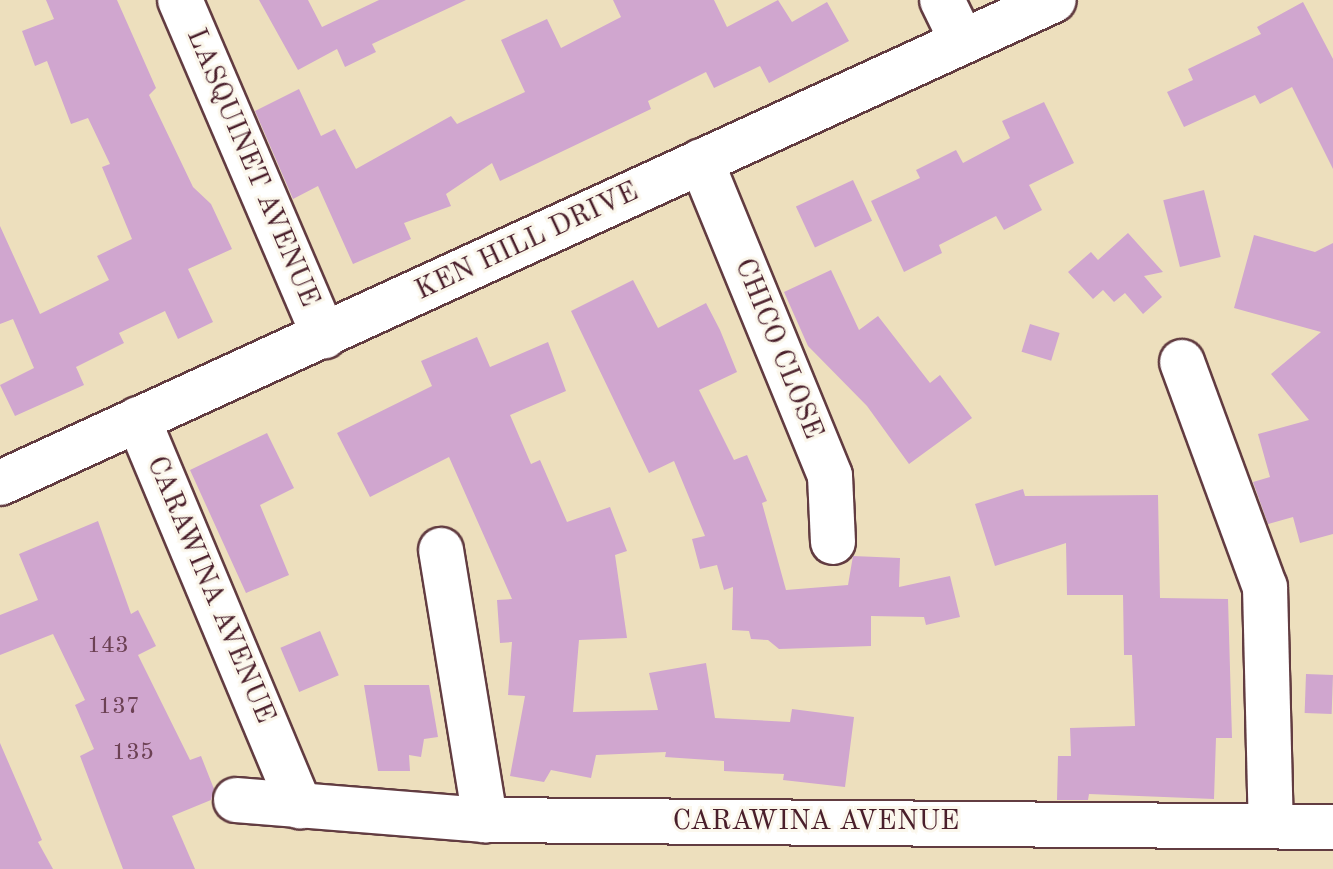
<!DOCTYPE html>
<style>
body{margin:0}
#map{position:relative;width:1333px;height:869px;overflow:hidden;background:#eddfbd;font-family:"Old Standard TT",serif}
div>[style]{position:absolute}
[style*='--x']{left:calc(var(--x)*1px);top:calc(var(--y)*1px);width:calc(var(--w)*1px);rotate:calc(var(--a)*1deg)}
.building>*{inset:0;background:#d0a6cf;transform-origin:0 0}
.roads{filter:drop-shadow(2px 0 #623c41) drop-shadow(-2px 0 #623c41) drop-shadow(0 2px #623c41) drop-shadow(0 -2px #623c41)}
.minor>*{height:44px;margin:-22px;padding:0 22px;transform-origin:22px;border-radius:22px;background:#fff}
span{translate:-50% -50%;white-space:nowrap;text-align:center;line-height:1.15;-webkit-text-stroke:6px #fbf7ec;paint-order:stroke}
.number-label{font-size:24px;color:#6c4154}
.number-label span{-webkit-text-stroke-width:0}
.street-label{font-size:28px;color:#4a1f2b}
</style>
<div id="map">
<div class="building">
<i style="clip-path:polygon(46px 0,117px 0,156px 88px,149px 95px,193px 187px,211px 204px,232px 249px,188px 269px,213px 322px,178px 339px,165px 311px,119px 333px,124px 343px,76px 367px,84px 385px,15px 416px,0 385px,34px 368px,13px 319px,0 324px,0 226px,40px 314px,109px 280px,97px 256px,132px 239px,102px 167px,110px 164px,88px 118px,71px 124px,47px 61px,35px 66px,22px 31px,54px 19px)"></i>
<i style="clip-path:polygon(259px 0,308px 0,322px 27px,379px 0,466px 0,372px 44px,376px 52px,345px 67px,337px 49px,298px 70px)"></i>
<i style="clip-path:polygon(613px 0,714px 0,727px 27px,778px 0,792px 22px,827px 2px,849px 41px,769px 83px,760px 66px,714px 88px,706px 72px,648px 101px,651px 109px,500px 181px,492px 163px,446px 194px,451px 206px,404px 223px,411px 239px,353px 264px,318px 186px,293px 199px,255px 111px,299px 89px,321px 136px,335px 129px,356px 169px,451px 116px,457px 124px,525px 92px,501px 40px,547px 19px,561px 48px,621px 17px)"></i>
<i style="clip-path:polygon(1303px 2px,1333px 59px,1333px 169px,1292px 87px,1260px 104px,1255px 95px,1184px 127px,1167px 92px,1193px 80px,1188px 69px,1261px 34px,1257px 27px)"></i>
<i style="clip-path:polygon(1044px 102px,1074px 163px,1029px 185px,1042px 210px,1004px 230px,996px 216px,939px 245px,942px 253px,904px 272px,871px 201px,920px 178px,916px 170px,956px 150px,963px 163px,1010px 138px,1002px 121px)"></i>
<i style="left:853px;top:180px;width:45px;height:63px;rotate:65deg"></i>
<i style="left:1204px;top:190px;width:69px;height:42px;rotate:76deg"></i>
<i style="clip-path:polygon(1128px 233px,1163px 272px,1144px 276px,1162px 297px,1143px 314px,1125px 293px,1114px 302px,1103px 290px,1093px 299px,1068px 272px,1091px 252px,1098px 260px)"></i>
<i style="clip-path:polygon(1254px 235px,1315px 252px,1333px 243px,1333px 534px,1300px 543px,1293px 517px,1268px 524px,1253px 482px,1270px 477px,1258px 434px,1309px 420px,1271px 374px,1321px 332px,1234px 308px)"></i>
<i style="clip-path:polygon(831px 270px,859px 330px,878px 316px,930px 383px,940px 375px,972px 418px,909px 464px,867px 406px,808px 346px,784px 292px)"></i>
<i style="clip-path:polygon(633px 280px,658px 328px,706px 303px,720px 330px,737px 372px,699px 390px,734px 460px,747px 455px,767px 501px,762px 503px,786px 590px,848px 585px,853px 556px,900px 558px,899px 587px,950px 576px,960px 617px,926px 625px,924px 617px,871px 616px,871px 646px,779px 649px,768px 640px,751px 639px,749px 631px,732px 630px,733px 587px,724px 590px,717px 565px,700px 569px,692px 539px,705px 536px,674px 461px,649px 473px,571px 311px)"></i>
<i style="left:1030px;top:324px;width:31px;height:29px;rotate:17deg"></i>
<i style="clip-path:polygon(477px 337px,490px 367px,548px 342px,566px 391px,510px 415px,531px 464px,540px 460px,567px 522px,610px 507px,627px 551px,615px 555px,627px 638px,579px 640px,573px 712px,658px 710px,649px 673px,706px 663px,715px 718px,790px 722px,792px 709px,854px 717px,845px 787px,783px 780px,784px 774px,724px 771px,724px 761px,665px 757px,666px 752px,596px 755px,591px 778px,551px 770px,544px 782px,510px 776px,525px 696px,508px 695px,512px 642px,500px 643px,497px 600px,512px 599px,449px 457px,370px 497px,337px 433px,432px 386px,421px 361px)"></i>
<i style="clip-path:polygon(267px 433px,294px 488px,260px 505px,289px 575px,246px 593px,190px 470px)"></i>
<i style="clip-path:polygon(1023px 489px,1025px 496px,1158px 495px,1160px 598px,1228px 599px,1232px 738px,1216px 738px,1214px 799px,1089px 794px,1088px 800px,1057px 800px,1058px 756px,1071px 756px,1070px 728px,1135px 726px,1132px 655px,1124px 655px,1123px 595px,1067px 595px,1066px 543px,995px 566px,975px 504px)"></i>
<i style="clip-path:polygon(98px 521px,131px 614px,138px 610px,156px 646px,138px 655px,190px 760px,201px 756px,214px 789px,211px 800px,172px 816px,195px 869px,123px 869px,80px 756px,94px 749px,75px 705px,85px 700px,53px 634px,0 655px,0 615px,38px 600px,19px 554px)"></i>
<i style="left:320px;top:631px;width:48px;height:43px;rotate:67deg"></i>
<i style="left:1306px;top:674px;width:27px;height:39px;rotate:2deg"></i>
<i style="clip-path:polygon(364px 685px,429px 685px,438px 737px,424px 739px,421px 757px,409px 755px,410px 771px,378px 771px)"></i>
<i style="clip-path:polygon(0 743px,42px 840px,38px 842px,53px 869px,0 869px)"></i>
</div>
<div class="roads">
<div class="minor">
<i style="--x:180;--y:0;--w:366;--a:66.8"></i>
<i style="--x:942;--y:0;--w:46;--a:64"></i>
<i style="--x:701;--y:161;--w:340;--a:67.7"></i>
<i style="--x:830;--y:476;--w:66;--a:87.4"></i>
<i style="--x:1182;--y:362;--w:240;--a:69.8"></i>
<i style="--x:1265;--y:587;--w:238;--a:88.6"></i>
<i style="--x:138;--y:419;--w:420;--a:67.3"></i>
<i style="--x:0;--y:483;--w:1159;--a:-24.62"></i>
<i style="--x:441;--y:550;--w:274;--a:80.7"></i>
<i style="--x:236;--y:800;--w:250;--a:4.6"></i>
<i style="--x:485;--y:820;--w:848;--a:0.47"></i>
</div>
</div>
<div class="number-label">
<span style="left:108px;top:647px">143</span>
<span style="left:119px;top:708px">137</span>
<span style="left:133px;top:754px">135</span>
</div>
<div class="street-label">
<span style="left:252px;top:168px;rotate:67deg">LASQUINET AVENUE</span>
<span style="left:527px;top:242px;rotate:-25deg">KEN HILL DRIVE</span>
<span style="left:778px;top:349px;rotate:68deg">CHICO CLOSE</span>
<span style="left:210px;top:590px;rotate:67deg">CARAWINA AVENUE</span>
<span style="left:816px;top:822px">CARAWINA AVENUE</span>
</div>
</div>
